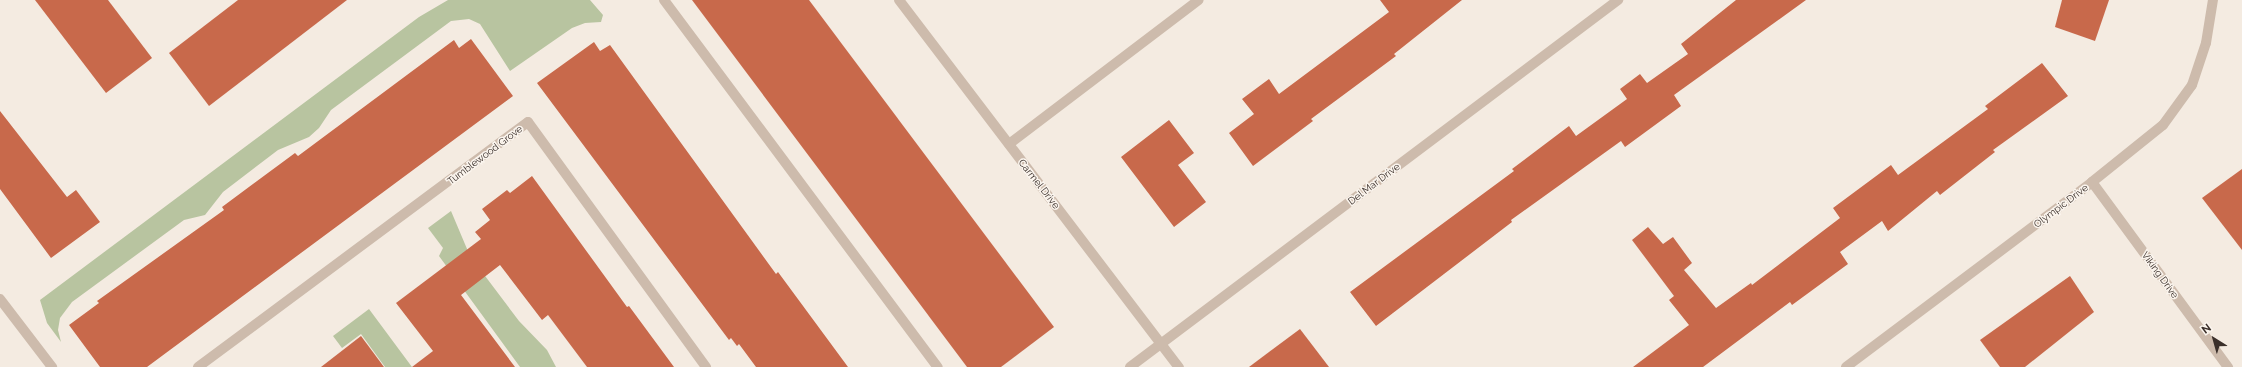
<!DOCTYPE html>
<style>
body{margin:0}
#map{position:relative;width:2242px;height:367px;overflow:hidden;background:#f4ebe1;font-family:Raleway,sans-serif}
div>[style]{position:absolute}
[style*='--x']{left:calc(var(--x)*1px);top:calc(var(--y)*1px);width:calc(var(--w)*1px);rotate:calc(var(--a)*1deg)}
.green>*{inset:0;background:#b8c4a0}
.building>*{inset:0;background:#c8694b}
.minor>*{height:10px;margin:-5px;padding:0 5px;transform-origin:5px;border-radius:5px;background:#cdbbac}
span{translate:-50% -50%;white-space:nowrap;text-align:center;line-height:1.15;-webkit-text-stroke:3px #fbf5ee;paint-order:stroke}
.street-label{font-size:10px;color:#3b302b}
.north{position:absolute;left:2194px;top:319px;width:40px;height:40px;-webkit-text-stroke:3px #fbf5ee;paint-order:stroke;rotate:323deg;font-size:11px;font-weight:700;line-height:16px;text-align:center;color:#3b302b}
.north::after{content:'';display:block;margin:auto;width:14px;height:18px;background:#3b302b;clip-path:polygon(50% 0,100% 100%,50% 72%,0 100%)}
</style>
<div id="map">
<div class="green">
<i style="clip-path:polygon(448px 0,590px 0,603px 15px,601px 22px,585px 23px,572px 28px,510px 71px,480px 24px,469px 19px,451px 21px,331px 110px,319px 128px,309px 137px,278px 150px,223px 192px,205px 215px,184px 220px,72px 302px,60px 318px,58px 330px,61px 342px,47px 323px,40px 300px,419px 17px)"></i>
<i style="clip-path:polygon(451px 211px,470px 256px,519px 321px,547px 350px,556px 367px,520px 367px,439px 256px,443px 248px,428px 228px)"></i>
<i style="clip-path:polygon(369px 309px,412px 367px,385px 367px,361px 334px,342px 348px,333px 336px)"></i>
</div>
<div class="building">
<i style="clip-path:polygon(35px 0,108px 0,152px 58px,106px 93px)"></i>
<i style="clip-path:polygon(238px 0,347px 0,209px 106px,169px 53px)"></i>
<i style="clip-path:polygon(692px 0,809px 0,1054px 327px,1001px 367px,967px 367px)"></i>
<i style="clip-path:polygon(1380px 0,1462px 0,1394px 54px,1396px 56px,1311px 119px,1313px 121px,1253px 166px,1229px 133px,1254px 114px,1242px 99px,1269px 79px,1279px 94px,1389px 12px)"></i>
<i style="clip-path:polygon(1736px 0,1806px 0,1674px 95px,1681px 106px,1625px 147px,1621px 141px,1511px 220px,1512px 222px,1376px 326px,1350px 292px,1514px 171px,1512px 169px,1569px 126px,1576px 136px,1627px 99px,1620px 89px,1640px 74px,1647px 83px,1688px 54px,1681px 44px)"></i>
<i style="clip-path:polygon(2062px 0,2109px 0,2095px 41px,2055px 27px)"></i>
<i style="clip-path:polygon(471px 39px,513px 96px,147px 367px,100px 367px,69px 325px,99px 303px,97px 301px,224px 210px,222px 207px,295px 153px,298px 156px,454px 40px,459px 48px)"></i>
<i style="clip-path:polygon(594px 42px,600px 51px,610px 45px,776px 274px,778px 272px,848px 367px,756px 367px,739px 344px,737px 346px,731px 338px,729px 340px,537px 83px)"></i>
<i style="clip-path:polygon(2042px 63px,2068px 96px,1993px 150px,1995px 152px,1940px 195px,1937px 191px,1888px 231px,1882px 221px,1840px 252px,1848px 264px,1792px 305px,1790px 302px,1703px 367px,1633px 367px,1689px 325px,1669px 300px,1674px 296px,1632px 240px,1648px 227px,1663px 244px,1673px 237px,1692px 263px,1684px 270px,1716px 308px,1751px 283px,1752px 285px,1840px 218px,1833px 208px,1891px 165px,1898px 175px,1988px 109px,1985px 106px)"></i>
<i style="clip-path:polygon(0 111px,67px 197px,76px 190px,100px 222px,51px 258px,0 189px)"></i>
<i style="clip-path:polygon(1169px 120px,1194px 153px,1178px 165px,1206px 202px,1174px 227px,1121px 157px)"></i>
<i style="clip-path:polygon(2242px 169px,2242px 250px,2202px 198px)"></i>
<i style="clip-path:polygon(532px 176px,627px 307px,629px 306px,674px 367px,587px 367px,548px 315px,542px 320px,500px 265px,461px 295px,515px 367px,412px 367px,433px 351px,396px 303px,481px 239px,475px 232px,490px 220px,482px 209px,507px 190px,510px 193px)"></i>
<i style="clip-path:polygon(2070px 276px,2094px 312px,2025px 367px,2000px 367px,1980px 340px)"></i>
<i style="clip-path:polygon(1300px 329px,1329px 367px,1249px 367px)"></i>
<i style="clip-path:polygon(361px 336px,384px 367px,321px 367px)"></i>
</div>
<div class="minor">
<i style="--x:664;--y:0;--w:458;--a:53.3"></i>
<i style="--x:899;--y:0;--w:462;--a:52.7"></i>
<i style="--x:1009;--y:144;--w:238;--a:-37.2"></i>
<i style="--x:2092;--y:182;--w:230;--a:53.7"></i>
<i style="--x:0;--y:299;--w:86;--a:52.6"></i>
<i style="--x:198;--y:367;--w:411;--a:-36.6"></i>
<i style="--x:528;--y:122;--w:303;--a:54"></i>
<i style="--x:1130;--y:367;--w:611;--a:-36.94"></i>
<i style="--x:1846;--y:367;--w:308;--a:-36.9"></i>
<i style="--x:2092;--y:182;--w:91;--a:-38.8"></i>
<i style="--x:2163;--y:125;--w:49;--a:-54.1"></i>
<i style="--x:2192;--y:85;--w:44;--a:-71.6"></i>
<i style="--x:2206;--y:43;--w:44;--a:-80.8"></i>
</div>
<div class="street-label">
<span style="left:485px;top:155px;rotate:-37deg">Tumblewood Grove</span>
<span style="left:1039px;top:184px;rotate:52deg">Carmel Drive</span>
<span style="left:1374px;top:184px;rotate:-37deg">Del Mar Drive</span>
<span style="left:2061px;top:206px;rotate:-37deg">Olympic Drive</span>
<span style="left:2160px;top:275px;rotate:54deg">Viking Drive</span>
</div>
<div class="north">N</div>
</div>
